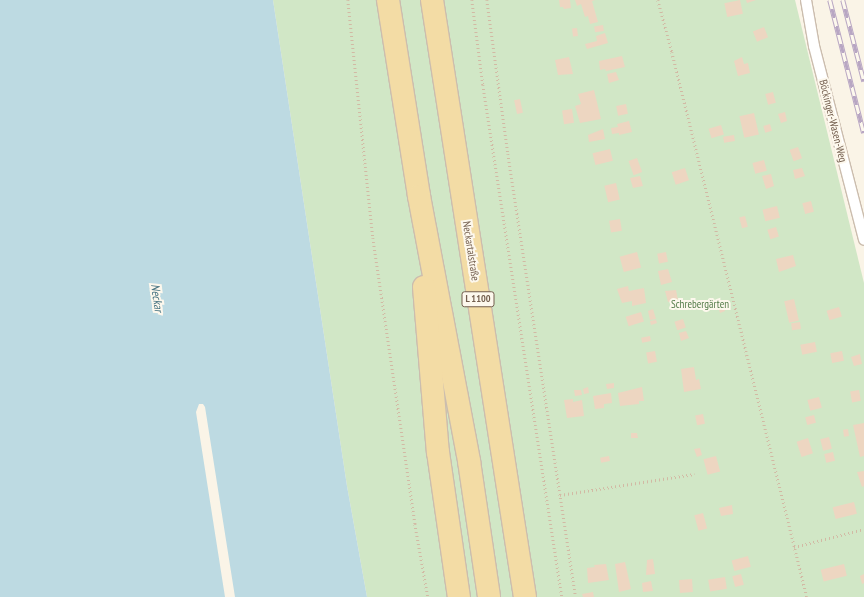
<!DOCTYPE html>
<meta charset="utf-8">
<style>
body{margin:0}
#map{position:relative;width:864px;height:597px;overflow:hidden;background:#faf4e7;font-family:"PT Sans Narrow",sans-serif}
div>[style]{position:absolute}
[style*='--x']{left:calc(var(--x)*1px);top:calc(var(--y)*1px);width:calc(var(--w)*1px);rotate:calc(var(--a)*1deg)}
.green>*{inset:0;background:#d1e7c6}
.water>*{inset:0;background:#bddae2}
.building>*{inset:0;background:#edd6c1;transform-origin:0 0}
.path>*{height:2.5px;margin-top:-1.25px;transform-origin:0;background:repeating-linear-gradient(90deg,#d2b9a4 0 1px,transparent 0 4px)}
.roads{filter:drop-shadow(1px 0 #cbbdae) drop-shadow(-1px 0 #cbbdae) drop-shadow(0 1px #cbbdae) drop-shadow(0 -1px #cbbdae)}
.lane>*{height:10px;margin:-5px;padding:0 5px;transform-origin:5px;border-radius:5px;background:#fff}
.primary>*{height:22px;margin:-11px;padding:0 11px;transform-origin:11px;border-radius:11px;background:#f3dca5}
.rail>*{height:4.5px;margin-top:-2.25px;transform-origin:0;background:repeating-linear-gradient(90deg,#fdf8ed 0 9px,#b8a6c3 0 18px);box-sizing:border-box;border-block:1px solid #b8a6c3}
span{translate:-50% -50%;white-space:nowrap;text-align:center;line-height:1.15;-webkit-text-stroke:4px #fdf8ed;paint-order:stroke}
.shield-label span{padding:1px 3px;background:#fdf8ed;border:1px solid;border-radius:3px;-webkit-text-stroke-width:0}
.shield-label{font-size:10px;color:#725d4d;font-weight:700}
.street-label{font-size:11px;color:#725d4d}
.park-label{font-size:11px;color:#547c49}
.water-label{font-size:12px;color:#497583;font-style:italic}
</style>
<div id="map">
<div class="green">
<i style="clip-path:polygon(273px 0,795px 0,864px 283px,864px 597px,367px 597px,347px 486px)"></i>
</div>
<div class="water">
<i style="clip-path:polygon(0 0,273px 0,347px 486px,367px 597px,235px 597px,205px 407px,203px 404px,199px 404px,196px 412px,225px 597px,0 597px)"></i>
</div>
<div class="building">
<i style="clip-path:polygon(559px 0,570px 0,571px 8px,564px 9px,563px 7px,560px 7px)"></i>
<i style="clip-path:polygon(575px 0,595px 0,592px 1px,598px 22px,590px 24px,588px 16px,585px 17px,581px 4px,577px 6px)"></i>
<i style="left:740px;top:0;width:14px;height:16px;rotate:78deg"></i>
<i style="clip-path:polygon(746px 0,756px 0,747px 3px)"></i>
<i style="left:603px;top:25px;width:6px;height:9px;rotate:81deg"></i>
<i style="left:764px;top:27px;width:11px;height:12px;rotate:68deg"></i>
<i style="left:577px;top:28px;width:8px;height:5px;rotate:83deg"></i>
<i style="clip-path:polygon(605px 33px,608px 43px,587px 49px,585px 44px,597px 41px,596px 36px)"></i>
<i style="clip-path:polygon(622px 56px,625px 67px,606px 71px,605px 69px,600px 70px,599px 61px)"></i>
<i style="clip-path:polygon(569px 57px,573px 74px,558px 75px,555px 60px)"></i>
<i style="clip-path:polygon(742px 57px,744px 64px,748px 63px,750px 73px,738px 76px,734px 61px)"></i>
<i style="clip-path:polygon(616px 72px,619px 80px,609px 83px,607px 74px)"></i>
<i style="clip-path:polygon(594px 90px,601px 119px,580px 123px,575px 106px,581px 104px,578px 94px)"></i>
<i style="left:773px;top:92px;width:11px;height:8px;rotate:75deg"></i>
<i style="left:520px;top:99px;width:14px;height:6px;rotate:78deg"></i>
<i style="left:626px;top:104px;width:10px;height:10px;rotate:79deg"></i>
<i style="left:572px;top:109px;width:14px;height:10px;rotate:82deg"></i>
<i style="clip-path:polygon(785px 112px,787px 121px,781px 123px,778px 114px)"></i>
<i style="left:754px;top:113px;width:22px;height:15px;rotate:77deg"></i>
<i style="clip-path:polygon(629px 121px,632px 132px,619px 135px,619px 133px,612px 134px,611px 128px,618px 127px,617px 124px)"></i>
<i style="left:770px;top:124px;width:7px;height:7px;rotate:74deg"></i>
<i style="left:721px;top:125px;width:10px;height:13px;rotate:73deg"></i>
<i style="clip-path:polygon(603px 129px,605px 139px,589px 142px,588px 135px)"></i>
<i style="left:734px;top:135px;width:6px;height:11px;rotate:81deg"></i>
<i style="left:798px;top:147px;width:12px;height:9px;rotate:70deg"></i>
<i style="left:610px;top:149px;width:12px;height:18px;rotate:76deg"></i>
<i style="left:637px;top:158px;width:15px;height:9px;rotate:70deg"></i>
<i style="left:764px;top:160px;width:11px;height:12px;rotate:75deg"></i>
<i style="left:685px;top:168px;width:13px;height:14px;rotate:72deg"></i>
<i style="clip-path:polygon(802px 168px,805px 176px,795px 179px,793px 170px)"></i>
<i style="clip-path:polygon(771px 174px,774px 186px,766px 189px,762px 176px)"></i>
<i style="clip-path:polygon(640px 176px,643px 186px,633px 188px,630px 178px)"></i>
<i style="left:616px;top:183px;width:17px;height:12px;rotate:77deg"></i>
<i style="left:811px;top:201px;width:11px;height:9px;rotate:75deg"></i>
<i style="left:777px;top:206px;width:12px;height:15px;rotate:76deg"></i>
<i style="left:745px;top:216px;width:11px;height:6px;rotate:75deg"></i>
<i style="left:620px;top:219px;width:12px;height:11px;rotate:81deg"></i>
<i style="left:776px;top:227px;width:10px;height:9px;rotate:73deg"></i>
<i style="left:637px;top:252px;width:16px;height:18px;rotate:75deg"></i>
<i style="left:666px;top:252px;width:10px;height:9px;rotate:79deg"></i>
<i style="clip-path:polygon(793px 255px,796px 266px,779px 272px,776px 259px)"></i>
<i style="clip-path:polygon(668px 269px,672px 282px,661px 285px,658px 271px)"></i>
<i style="clip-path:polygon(628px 286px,629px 291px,644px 288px,646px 303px,632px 306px,632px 301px,622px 303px,617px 289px)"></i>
<i style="clip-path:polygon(676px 290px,678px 300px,668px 302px,665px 291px)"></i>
<i style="left:794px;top:299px;width:22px;height:10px;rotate:77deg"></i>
<i style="clip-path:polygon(722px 302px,725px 311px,720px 313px,717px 303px)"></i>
<i style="left:839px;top:307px;width:10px;height:13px;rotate:73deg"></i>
<i style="clip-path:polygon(653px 309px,656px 319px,650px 320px,648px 311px)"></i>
<i style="left:641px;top:312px;width:10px;height:16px;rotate:73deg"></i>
<i style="left:683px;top:319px;width:9px;height:9px;rotate:72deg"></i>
<i style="clip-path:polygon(656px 320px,657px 323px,651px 325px,650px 321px)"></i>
<i style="left:800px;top:322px;width:7px;height:9px;rotate:82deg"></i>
<i style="clip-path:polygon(686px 331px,689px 338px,681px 341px,679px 333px)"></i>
<i style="left:650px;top:336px;width:5px;height:9px;rotate:79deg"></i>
<i style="left:815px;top:342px;width:10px;height:15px;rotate:79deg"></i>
<i style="left:655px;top:351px;width:11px;height:9px;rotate:80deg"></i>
<i style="left:842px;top:351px;width:10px;height:12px;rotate:79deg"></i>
<i style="clip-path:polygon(860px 354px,862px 364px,854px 366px,851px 357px)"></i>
<i style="clip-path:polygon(694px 367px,696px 380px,699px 379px,701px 389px,684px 392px,681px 369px)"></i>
<i style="clip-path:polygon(614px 383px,614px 388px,607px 389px,606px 384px)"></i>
<i style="clip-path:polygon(588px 387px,589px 393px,584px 394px,583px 389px)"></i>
<i style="clip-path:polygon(642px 387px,644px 401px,639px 401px,639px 404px,620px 406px,618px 393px)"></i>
<i style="clip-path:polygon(574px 390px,581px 390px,582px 395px,575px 396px)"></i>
<i style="left:859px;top:390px;width:11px;height:9px;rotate:80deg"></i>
<i style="clip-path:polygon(611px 393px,612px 403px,604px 404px,604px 408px,595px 409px,593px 396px)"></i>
<i style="left:819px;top:397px;width:11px;height:12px;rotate:75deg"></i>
<i style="clip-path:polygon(573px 399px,573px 402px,582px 400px,584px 416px,567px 418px,564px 400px)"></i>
<i style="left:703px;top:414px;width:10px;height:8px;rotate:79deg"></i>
<i style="left:814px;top:415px;width:8px;height:9px;rotate:76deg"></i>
<i style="clip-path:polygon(864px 423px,864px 456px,860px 457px,853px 425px)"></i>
<i style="left:848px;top:429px;width:7px;height:5px;rotate:82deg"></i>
<i style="clip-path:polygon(631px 433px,637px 433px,638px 438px,631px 438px)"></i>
<i style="left:829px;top:437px;width:12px;height:9px;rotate:76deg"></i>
<i style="left:808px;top:438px;width:16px;height:12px;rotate:72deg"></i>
<i style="clip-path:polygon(700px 448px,702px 455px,697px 457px,694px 449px)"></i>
<i style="left:833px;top:452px;width:9px;height:9px;rotate:77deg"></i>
<i style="left:609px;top:456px;width:5px;height:9px;rotate:79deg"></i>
<i style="left:716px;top:456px;width:16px;height:13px;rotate:75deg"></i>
<i style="clip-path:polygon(864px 471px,864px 486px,862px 487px,857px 472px)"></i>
<i style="left:854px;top:502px;width:12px;height:22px;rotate:76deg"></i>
<i style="clip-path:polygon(732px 505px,733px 514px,721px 516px,719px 508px)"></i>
<i style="left:703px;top:513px;width:16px;height:9px;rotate:75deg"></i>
<i style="left:748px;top:556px;width:11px;height:17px;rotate:75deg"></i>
<i style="clip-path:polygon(653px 559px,655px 574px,646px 575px,647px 560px)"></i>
<i style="clip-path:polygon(625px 562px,631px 589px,619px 592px,615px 564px)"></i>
<i style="clip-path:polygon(606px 564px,609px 580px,588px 583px,587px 568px,595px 567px,594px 565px)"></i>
<i style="left:844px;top:564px;width:12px;height:24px;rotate:76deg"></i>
<i style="left:741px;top:574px;width:11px;height:9px;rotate:75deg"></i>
<i style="clip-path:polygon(864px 574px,864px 583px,862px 584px,860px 576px)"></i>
<i style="left:725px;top:577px;width:12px;height:17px;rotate:81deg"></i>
<i style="left:692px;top:579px;width:13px;height:13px;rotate:86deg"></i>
<i style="clip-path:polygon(651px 581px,653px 591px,643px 592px,642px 583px)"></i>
<i style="clip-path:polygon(593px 592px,594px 597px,583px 597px,582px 594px)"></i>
</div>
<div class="path">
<i style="--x:348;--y:0;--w:239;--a:84"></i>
<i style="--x:373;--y:238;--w:289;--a:81.6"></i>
<i style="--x:415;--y:524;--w:74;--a:79.9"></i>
<i style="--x:472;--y:0;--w:86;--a:82.6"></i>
<i style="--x:483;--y:85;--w:518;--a:81.23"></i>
<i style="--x:487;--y:0;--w:155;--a:82.2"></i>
<i style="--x:508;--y:154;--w:448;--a:81.3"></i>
<i style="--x:658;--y:0;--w:54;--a:74.9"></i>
<i style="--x:672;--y:52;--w:561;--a:76.09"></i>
<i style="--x:560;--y:495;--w:136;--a:-8.9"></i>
<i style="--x:794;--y:547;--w:72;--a:-14.4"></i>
</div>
<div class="roads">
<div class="lane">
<i style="--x:806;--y:0;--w:47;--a:80.1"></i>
<i style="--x:814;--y:46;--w:200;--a:75.5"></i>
</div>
<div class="primary">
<i style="--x:388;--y:0;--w:198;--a:81"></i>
<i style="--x:419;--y:196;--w:270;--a:79.3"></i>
<i style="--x:469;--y:461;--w:137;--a:81.6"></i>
<i style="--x:432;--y:0;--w:604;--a:81.15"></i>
<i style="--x:424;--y:287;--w:166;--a:85.2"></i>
<i style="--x:438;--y:452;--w:147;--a:81.8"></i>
</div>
</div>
<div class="rail">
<i style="--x:830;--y:0;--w:137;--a:75.7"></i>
<i style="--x:843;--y:0;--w:84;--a:75.5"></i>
</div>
<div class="shield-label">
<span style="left:478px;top:299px">L 1100</span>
</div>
<div class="street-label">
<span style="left:833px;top:121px;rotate:76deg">Böckinger-Wasen-Weg</span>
<span style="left:471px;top:251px;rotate:81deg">Neckartalstraße</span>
</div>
<div class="park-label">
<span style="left:700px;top:304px">Schrebergärten</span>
</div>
<div class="water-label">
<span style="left:157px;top:298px;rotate:82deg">Neckar</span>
</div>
</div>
